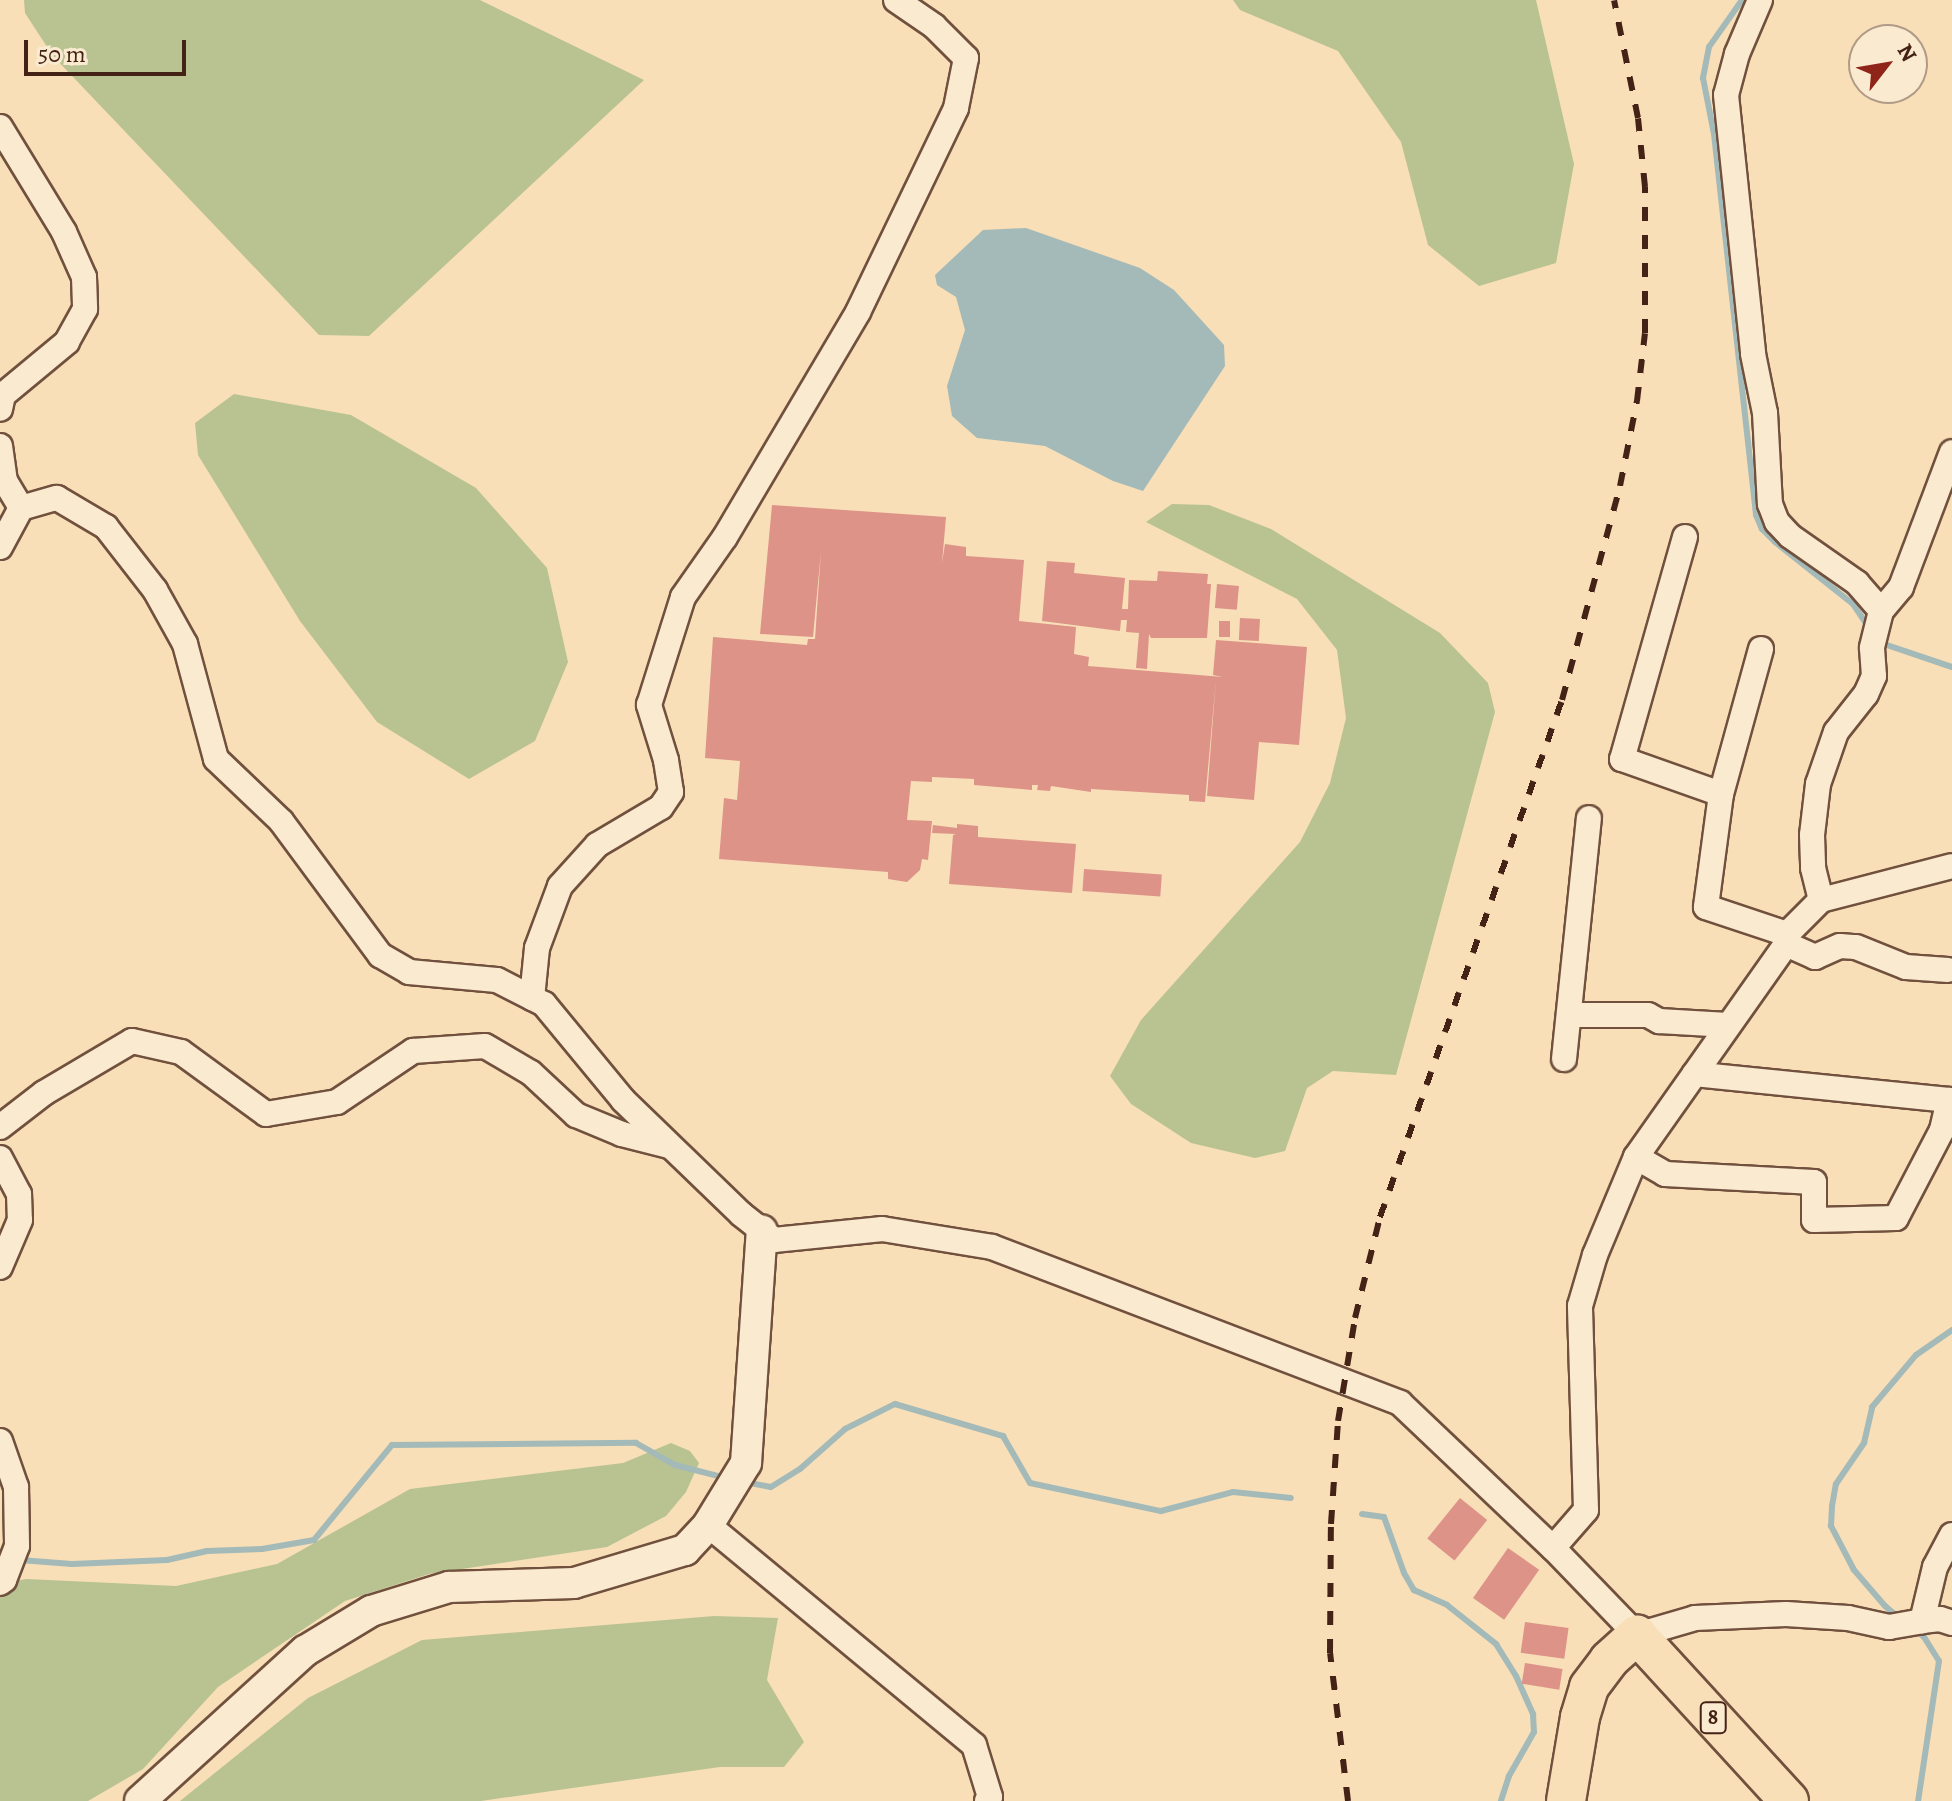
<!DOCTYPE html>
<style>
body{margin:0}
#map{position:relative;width:1952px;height:1801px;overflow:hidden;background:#f8dfb7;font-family:Alegreya,serif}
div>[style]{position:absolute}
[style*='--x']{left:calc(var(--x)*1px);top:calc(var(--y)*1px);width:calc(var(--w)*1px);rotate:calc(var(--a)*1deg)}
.green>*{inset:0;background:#b9c392}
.water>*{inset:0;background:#a3bab9}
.stream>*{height:6px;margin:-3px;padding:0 3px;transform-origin:3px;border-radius:3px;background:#a3bab9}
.building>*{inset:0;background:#dd9388;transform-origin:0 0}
.roads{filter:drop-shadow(2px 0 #71513e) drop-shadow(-2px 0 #71513e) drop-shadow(0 2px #71513e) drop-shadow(0 -2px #71513e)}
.minor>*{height:24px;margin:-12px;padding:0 12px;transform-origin:12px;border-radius:12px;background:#faead0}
.tertiary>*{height:30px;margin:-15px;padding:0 15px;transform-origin:15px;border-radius:15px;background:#faead0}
.primary>*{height:38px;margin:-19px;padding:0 19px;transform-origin:19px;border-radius:19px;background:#f8dfb7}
.rail>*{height:6px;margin-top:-3px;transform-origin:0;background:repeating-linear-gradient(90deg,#442216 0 14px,transparent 0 28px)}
span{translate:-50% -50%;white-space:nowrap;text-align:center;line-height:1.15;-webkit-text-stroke:8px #faead0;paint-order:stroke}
.shield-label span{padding:2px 6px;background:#faead0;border:2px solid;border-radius:6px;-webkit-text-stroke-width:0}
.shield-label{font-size:22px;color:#442216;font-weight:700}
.north{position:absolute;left:1848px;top:24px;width:80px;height:80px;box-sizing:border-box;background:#faead0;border:2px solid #b19a86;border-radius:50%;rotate:59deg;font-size:22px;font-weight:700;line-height:32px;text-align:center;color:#442216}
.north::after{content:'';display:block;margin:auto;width:28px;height:36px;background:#8f2418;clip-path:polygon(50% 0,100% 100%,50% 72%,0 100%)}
.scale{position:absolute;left:24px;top:40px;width:162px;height:36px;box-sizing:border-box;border:4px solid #442216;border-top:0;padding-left:10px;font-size:24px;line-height:28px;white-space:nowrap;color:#442216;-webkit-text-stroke:6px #faead0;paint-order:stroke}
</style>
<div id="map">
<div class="green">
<i style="clip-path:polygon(24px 0,480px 0,644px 80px,369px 336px,319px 335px,53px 56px,25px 13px)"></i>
<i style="clip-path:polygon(1233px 0,1536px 0,1574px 164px,1556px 263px,1479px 286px,1428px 245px,1401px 142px,1338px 51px,1240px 10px)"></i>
<i style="clip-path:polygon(234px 394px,351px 415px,476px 488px,547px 568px,568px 662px,535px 741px,469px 779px,377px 722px,300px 621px,198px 455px,195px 423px)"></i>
<i style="clip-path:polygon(1172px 504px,1209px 505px,1271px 529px,1440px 633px,1488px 683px,1495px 712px,1396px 1075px,1333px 1071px,1307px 1088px,1285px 1151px,1255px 1158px,1191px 1143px,1131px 1104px,1110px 1076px,1141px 1020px,1300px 842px,1330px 783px,1346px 718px,1337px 650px,1297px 599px,1146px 522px)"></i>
<i style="clip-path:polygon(671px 1443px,690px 1451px,699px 1463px,686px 1492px,666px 1516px,607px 1547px,429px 1574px,345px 1601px,218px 1687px,143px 1769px,88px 1801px,0 1801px,0 1583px,27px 1579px,176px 1586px,277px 1564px,410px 1489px,623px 1463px)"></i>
<i style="clip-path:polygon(714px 1616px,778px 1618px,767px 1680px,804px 1742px,784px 1767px,720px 1767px,481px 1801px,180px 1801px,308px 1698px,422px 1640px)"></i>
</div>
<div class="water">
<i style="clip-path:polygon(1026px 228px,1140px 268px,1174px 290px,1224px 345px,1225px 366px,1143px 491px,1113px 481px,1045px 446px,977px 438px,952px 416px,947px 386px,965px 330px,956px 297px,937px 285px,935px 275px,983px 230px)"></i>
</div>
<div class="stream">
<i style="--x:1742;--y:0;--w:57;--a:125.1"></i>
<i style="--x:1709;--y:47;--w:32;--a:101"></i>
<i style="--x:1703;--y:78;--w:57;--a:78.9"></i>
<i style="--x:1714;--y:134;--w:383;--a:83.7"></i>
<i style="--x:1756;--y:515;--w:15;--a:67"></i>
<i style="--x:1762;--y:529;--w:18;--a:45"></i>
<i style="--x:1775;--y:542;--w:100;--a:38.5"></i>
<i style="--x:1853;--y:604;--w:29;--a:56"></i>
<i style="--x:1881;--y:643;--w:75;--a:18.7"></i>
<i style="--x:745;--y:1482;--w:26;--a:11"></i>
<i style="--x:771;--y:1487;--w:34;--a:-32"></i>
<i style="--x:800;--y:1469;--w:60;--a:-41.6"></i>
<i style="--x:845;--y:1429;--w:56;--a:-26.6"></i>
<i style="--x:895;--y:1404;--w:113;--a:16.5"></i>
<i style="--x:1003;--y:1436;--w:54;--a:60.1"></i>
<i style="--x:1030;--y:1483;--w:134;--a:12.1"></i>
<i style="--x:1161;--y:1511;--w:74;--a:-14.8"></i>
<i style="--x:1233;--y:1492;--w:58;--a:5.9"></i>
<i style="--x:1362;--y:1514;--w:22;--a:8"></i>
<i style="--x:1384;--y:1517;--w:59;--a:70.3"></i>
<i style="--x:1404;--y:1573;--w:20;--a:60"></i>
<i style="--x:1414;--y:1590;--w:36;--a:24"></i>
<i style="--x:1447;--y:1605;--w:63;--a:38.5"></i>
<i style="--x:1496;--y:1644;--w:38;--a:58"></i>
<i style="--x:1516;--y:1676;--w:42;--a:65.9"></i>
<i style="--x:1533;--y:1714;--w:18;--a:87"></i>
<i style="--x:1534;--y:1732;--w:51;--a:119.6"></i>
<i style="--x:1509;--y:1776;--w:26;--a:108"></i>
<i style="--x:20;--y:1560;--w:52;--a:4.4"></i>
<i style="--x:72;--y:1564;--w:95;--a:-2.4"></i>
<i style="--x:167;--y:1560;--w:41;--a:-12.7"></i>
<i style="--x:207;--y:1551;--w:55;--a:-2.1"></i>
<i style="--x:262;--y:1549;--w:53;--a:-9.8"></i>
<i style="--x:314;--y:1540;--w:123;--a:-50.6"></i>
<i style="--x:392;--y:1445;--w:244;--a:-0.5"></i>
<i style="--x:636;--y:1443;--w:45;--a:29.4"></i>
<i style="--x:675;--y:1465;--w:53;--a:14.3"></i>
<i style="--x:1899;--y:1618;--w:18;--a:-139"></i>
<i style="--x:1885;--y:1606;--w:48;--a:-130.7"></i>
<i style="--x:1854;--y:1570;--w:50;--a:-117.6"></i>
<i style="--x:1831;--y:1526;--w:20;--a:-87"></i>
<i style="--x:1832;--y:1506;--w:22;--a:-80"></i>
<i style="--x:1836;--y:1484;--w:50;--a:-55.7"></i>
<i style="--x:1864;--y:1443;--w:37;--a:-77"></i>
<i style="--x:1872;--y:1407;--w:68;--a:-49.8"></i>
<i style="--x:1916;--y:1355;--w:44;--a:-34.8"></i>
<i style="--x:1915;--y:1629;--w:12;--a:42"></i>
<i style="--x:1924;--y:1637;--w:28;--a:58"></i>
<i style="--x:1939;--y:1661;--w:142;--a:98.5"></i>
</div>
<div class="building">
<i style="clip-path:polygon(772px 505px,946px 517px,942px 563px,945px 544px,966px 547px,966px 556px,1024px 560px,1019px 621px,1076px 627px,1074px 654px,1089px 657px,1088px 666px,1223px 677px,1213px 675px,1216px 640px,1307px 647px,1299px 745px,1259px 742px,1254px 800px,1207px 796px,1216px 679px,1205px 802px,1189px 801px,1189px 795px,1091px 789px,1091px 792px,1051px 786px,1050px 791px,1037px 790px,1038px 785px,1032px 785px,1032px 790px,974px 785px,974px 779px,932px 777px,932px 782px,911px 781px,907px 820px,932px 821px,928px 860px,922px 859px,920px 870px,907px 882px,888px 879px,888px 872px,719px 859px,724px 798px,737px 800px,740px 761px,705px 758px,713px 637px,807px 645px,808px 639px,815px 639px,821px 551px,813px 637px,760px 634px)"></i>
<i style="clip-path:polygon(1047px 561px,1075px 563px,1074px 573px,1125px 578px,1122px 609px,1128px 609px,1129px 580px,1157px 581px,1158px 571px,1208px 574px,1207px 584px,1211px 584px,1207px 638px,1151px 638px,1149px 634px,1147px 669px,1136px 668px,1139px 633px,1126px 632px,1127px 620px,1121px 620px,1120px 631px,1042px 621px)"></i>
<i style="left:1217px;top:584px;width:22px;height:24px;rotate:5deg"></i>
<i style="left:1240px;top:618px;width:20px;height:22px;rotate:3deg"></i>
<i style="left:1219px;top:621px;width:11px;height:16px"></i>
<i style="clip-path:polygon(957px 824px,978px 826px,978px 837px,1076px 844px,1072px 893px,949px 884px,953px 835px,956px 834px,932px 833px,933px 825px,957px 828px)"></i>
<i style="left:1084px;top:869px;width:78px;height:22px;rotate:4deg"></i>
<i style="left:1460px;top:1498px;width:35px;height:52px;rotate:39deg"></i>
<i style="left:1508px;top:1548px;width:38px;height:61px;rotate:35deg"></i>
<i style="left:1525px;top:1622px;width:44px;height:31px;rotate:8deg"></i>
<i style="left:1525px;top:1663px;width:38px;height:21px;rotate:9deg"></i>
</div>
<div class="roads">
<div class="minor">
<i style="--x:1760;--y:0;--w:59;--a:113.1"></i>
<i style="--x:1737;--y:54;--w:42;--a:105"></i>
<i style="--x:1726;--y:95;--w:260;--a:84"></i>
<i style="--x:1753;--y:354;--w:60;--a:78.5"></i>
<i style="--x:1765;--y:413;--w:91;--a:86.9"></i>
<i style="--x:1770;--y:504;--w:19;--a:69"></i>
<i style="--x:1777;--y:522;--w:19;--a:47"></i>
<i style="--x:1790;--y:536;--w:82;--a:35"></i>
<i style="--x:1857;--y:583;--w:37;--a:49"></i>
<i style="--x:1881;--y:611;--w:38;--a:104"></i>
<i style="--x:1872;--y:648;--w:28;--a:86"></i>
<i style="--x:1874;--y:676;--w:20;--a:114"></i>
<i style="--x:1866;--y:694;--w:48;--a:128.3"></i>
<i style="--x:1836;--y:732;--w:55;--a:109.1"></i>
<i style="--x:1818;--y:784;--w:51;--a:96.7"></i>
<i style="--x:1812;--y:835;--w:33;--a:88"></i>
<i style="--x:1813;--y:868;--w:33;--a:76"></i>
<i style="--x:0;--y:127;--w:123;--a:58.6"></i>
<i style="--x:64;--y:232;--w:49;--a:66"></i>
<i style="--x:84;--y:277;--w:32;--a:88"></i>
<i style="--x:85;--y:309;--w:38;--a:119"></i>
<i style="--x:67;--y:342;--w:83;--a:140.4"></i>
<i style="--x:3;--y:395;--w:14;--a:102"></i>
<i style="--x:0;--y:446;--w:35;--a:82"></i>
<i style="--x:5;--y:481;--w:31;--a:59"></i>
<i style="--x:1685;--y:537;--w:231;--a:105.8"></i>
<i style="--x:1622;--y:759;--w:105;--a:19.5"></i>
<i style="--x:0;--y:547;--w:44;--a:-61.7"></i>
<i style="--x:21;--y:508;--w:37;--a:-16"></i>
<i style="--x:57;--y:498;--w:57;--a:30.6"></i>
<i style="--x:106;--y:527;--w:80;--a:52.1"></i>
<i style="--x:155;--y:590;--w:62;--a:60.9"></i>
<i style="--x:185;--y:644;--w:119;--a:74.9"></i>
<i style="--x:216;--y:759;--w:90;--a:43.6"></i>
<i style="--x:281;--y:821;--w:167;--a:53.5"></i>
<i style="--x:380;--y:955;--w:34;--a:30"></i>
<i style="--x:409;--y:972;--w:88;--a:5.2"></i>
<i style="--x:497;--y:980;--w:53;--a:27.1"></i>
<i style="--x:544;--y:1004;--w:124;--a:50.5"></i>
<i style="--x:623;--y:1100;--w:164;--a:44"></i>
<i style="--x:741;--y:1214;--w:42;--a:38.2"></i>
<i style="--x:774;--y:1240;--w:109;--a:-5.8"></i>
<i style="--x:882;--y:1229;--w:111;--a:9.3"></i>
<i style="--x:992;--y:1247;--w:437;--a:20.9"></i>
<i style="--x:1400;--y:1403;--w:211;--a:43.5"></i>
<i style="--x:1553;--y:1548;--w:121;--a:46"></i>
<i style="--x:1637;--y:1635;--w:60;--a:-16.3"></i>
<i style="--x:1695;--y:1618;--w:91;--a:-2.5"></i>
<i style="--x:1786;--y:1614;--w:62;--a:3.7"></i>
<i style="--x:1848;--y:1618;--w:42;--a:12.4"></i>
<i style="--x:1889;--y:1627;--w:34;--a:-10"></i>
<i style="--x:1881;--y:611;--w:31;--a:-50"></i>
<i style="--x:1901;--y:587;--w:144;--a:-69.3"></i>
<i style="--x:1761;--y:649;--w:150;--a:105.4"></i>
<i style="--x:1721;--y:794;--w:114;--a:97.6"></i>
<i style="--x:1706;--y:907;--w:85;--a:18.4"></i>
<i style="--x:1786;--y:944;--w:32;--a:24"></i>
<i style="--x:1815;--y:957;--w:27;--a:-24"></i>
<i style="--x:1840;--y:946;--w:16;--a:4"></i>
<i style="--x:1856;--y:947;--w:54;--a:21.8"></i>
<i style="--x:1906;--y:967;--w:42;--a:4.1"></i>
<i style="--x:532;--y:998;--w:50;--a:-84.3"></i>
<i style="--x:537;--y:948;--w:66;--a:-69.6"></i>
<i style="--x:560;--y:886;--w:55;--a:-47.9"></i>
<i style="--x:597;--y:845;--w:74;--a:-30.7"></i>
<i style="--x:661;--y:807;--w:18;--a:-56"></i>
<i style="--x:671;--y:792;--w:32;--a:-99"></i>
<i style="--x:666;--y:760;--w:58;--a:-107.2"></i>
<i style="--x:649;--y:705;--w:113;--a:-72.5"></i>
<i style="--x:683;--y:597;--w:73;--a:-55"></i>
<i style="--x:725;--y:537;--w:261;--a:-59.4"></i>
<i style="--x:858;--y:312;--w:226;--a:-64.3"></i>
<i style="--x:956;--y:108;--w:51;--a:-78.7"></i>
<i style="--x:966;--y:58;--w:45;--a:-135"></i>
<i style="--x:934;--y:26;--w:46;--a:-145.6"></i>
<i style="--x:1569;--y:1015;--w:79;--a:0"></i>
<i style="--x:1648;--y:1015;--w:13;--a:29"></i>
<i style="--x:1659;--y:1021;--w:69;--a:3.3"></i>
<i style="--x:1564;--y:1059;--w:242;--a:-84.1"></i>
<i style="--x:0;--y:1127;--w:56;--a:-37.7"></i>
<i style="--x:44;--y:1093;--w:102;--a:-30.6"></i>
<i style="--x:132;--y:1041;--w:50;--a:12.7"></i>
<i style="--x:181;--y:1052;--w:105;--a:36.1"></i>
<i style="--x:266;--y:1114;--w:72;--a:-9.6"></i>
<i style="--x:337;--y:1102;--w:92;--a:-33.9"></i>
<i style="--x:413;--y:1051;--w:72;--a:-4"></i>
<i style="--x:485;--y:1046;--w:53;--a:30.4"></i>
<i style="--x:531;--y:1073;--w:62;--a:43"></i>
<i style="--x:576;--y:1115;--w:50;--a:22.4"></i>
<i style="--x:622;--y:1134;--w:49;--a:14.3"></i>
<i style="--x:1636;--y:1157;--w:34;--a:30"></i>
<i style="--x:1665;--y:1174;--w:149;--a:3.1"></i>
<i style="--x:1814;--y:1182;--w:38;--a:90"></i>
<i style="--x:1814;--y:1220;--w:82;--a:-1.4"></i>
<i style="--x:1896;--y:1218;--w:99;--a:-62.4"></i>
<i style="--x:1942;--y:1130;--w:31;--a:-77"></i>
<i style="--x:1949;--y:1100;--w:256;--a:-174.2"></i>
<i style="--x:0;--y:1158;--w:41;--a:62.2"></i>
<i style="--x:19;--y:1194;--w:26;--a:88"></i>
<i style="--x:20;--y:1220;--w:51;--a:113.1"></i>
<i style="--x:0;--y:1441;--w:49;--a:70.8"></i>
<i style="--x:16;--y:1487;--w:59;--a:89"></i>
<i style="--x:17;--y:1546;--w:36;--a:111"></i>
<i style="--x:4;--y:1580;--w:5;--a:143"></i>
<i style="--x:708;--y:1525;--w:345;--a:39.6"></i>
<i style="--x:974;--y:1745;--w:54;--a:72.9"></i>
<i style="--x:990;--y:1797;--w:5;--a:127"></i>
<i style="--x:1952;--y:1535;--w:36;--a:118"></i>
<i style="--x:1935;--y:1567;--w:56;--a:103.5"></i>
<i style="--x:1922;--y:1621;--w:18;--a:-6"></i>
<i style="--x:1940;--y:1619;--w:13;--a:18"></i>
<i style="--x:1553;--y:1548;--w:50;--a:-49"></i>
<i style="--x:1586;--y:1510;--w:204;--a:-91.7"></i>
<i style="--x:1580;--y:1306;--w:53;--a:-73.6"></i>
<i style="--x:1595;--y:1255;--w:106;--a:-67.3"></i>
<i style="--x:1636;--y:1157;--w:261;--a:-54.8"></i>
<i style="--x:1786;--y:944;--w:10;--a:-84"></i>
<i style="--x:1787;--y:934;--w:48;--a:-45"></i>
<i style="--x:1821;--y:900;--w:135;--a:-14.5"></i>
</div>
<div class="tertiary">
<i style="--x:140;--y:1801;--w:223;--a:-42.3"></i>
<i style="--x:305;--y:1651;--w:77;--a:-31.2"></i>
<i style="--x:371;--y:1611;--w:82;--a:-17.1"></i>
<i style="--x:449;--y:1587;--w:125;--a:-1.8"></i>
<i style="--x:574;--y:1583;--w:116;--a:-16.6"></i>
<i style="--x:685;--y:1550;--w:34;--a:-47"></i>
<i style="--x:708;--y:1525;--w:73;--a:-58.5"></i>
<i style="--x:746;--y:1463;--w:233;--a:-86.1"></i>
</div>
<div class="primary">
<i style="--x:1566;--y:1801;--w:85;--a:-80.5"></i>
<i style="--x:1580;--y:1717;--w:31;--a:-73"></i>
<i style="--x:1589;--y:1687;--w:34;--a:-53"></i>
<i style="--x:1609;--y:1660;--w:38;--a:-42"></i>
<i style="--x:1637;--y:1635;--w:225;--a:47.5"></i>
</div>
</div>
<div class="rail">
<i style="--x:1348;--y:1801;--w:149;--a:-96.9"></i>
<i style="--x:1330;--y:1653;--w:129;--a:-89.6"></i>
<i style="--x:1331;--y:1524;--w:103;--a:-86.1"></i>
<i style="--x:1338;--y:1421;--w:104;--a:-80.6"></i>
<i style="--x:1355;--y:1318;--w:104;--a:-76.1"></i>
<i style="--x:1380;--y:1217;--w:548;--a:-70.61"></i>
<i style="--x:1562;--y:700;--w:222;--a:-74.8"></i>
<i style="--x:1620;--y:486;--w:87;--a:-78.7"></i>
<i style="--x:1637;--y:401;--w:68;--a:-83.3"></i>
<i style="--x:1645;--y:333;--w:146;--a:-90"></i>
<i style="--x:1645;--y:187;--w:69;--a:-95.8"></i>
<i style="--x:1638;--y:118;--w:120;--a:-101.5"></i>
</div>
<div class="shield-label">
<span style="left:1713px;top:1718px">8</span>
</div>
<div class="north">N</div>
<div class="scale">50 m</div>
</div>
